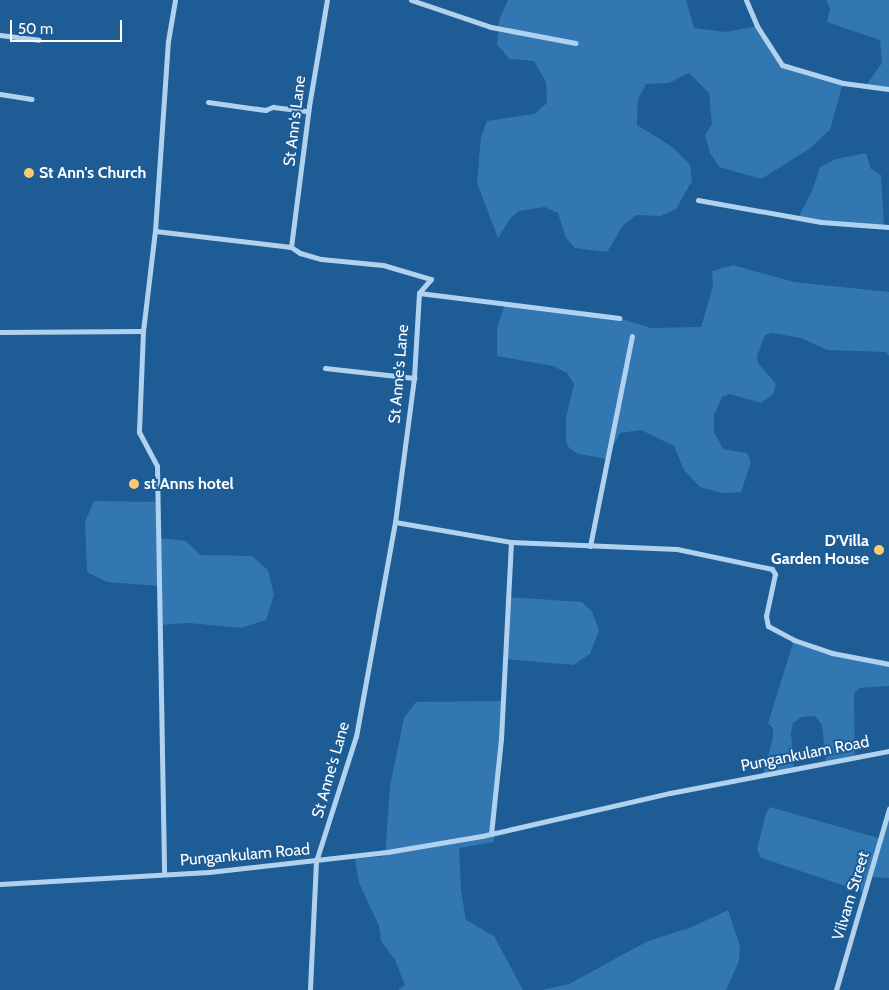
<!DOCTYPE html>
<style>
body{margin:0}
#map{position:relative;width:889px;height:990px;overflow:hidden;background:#1d5c95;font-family:Cabin,sans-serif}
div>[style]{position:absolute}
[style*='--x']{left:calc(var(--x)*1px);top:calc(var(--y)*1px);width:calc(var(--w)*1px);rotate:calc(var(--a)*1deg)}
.green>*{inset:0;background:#3276b2}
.minor>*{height:5px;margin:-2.5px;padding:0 2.5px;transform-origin:2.5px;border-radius:2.5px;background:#b0d2ef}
.dots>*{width:14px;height:14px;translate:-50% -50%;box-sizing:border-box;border:2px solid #1d5c95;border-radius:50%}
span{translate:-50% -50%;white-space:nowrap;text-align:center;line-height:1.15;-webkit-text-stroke:4px #1d5c95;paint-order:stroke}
.street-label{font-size:16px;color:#fff}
.poi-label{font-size:16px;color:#fff;font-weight:700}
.left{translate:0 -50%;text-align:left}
.right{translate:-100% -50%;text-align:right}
.scale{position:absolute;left:10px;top:20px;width:112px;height:22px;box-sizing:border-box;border:2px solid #fff;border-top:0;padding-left:6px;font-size:15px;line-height:18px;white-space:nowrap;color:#fff;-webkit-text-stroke:4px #1d5c95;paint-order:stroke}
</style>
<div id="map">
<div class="green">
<i style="clip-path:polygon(508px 0,686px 0,694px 28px,726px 32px,757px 26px,782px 65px,843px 83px,830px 130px,809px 149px,761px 179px,719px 167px,710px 153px,705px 135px,712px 124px,709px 93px,689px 73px,669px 83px,646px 84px,638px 99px,637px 125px,671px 146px,690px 164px,692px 181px,676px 209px,661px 216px,636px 215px,622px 227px,607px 252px,575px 248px,566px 238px,558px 213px,545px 207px,519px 211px,509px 220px,498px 238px,477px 183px,481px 137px,487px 121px,534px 114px,547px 103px,546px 82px,534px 61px,509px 59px,497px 44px,499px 20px)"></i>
<i style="clip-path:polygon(826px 0,889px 0,889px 89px,864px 88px,882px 63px,880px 40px,827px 22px,830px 9px)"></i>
<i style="clip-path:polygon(866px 153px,871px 169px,881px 175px,884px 227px,798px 218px,812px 191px,820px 167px,836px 159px)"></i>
<i style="clip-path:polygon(733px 265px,794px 282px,889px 292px,889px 356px,886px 352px,827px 350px,801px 338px,772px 333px,765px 335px,757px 356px,758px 363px,776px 384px,773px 394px,761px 403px,730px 394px,722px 397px,714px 415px,714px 432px,723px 449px,747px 453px,751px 462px,741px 492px,722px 493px,700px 487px,684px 470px,674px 446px,641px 430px,620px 433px,607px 459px,579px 454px,569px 448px,566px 441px,566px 418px,574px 384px,567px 373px,553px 366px,497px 356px,497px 328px,505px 304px,619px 318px,651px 328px,701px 327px,713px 286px,712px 271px)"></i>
<i style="clip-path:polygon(94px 501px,158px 502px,159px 538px,186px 541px,200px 555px,252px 556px,268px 570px,274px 595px,266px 620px,241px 628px,189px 623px,160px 625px,159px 586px,107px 582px,87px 572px,85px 522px)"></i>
<i style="clip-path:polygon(508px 597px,582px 602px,592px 611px,599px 630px,590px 654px,573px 665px,505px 659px)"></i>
<i style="clip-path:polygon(794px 640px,832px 653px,889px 664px,889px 686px,859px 688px,854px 694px,855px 755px,826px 762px,822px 725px,815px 716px,802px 717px,793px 723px,791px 734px,794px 768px,763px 775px,773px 737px,773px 728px,768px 723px)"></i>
<i style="clip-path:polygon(503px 701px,494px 842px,459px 848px,461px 890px,466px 920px,494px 936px,523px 990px,398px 990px,405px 985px,395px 960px,381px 941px,379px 926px,359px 883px,355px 859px,385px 856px,390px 786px,404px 718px,416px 702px)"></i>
<i style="clip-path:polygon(770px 807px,882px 839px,889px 809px,889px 878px,871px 877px,866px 893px,761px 858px,757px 849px,766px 813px)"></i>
<i style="clip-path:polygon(728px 910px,740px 946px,739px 961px,726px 990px,542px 990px,569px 984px,648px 941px,692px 927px)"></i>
</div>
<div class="minor">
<i style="--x:411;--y:0;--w:84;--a:18.6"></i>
<i style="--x:491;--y:27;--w:86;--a:10.7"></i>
<i style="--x:746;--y:0;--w:28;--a:67"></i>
<i style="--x:757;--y:26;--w:46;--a:57.3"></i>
<i style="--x:782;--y:65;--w:64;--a:16.4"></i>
<i style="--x:843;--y:83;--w:46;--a:7.4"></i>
<i style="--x:0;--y:35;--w:39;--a:7"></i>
<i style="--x:0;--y:94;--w:32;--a:9"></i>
<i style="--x:208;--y:102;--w:58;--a:8"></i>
<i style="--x:265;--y:110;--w:9;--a:-21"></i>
<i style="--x:273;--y:107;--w:35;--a:7"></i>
<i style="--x:698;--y:200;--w:125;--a:10.1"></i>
<i style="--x:821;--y:222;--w:68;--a:4.2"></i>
<i style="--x:155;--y:231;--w:137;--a:6.7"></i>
<i style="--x:291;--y:247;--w:11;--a:34"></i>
<i style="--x:300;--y:253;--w:22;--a:16"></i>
<i style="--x:321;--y:259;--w:62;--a:5.5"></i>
<i style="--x:383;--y:265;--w:50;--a:16.3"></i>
<i style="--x:431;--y:279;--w:18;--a:131"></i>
<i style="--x:419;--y:293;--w:85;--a:93.4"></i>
<i style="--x:414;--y:378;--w:145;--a:97.5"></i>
<i style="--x:395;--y:522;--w:218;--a:100.3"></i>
<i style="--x:356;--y:736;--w:131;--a:107.7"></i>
<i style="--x:316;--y:861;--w:129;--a:92.7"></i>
<i style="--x:291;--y:247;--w:142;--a:-82.7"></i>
<i style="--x:309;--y:106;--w:108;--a:-80.4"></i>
<i style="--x:419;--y:293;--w:202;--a:7.1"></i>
<i style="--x:143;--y:331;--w:101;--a:92.3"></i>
<i style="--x:139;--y:432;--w:38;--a:62"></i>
<i style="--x:157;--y:466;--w:408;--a:89"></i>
<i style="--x:0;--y:332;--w:143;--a:-0.4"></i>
<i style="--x:143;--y:331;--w:101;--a:-83.2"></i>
<i style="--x:155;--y:231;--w:190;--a:-86.1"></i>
<i style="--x:168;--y:41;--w:42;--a:-80.3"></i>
<i style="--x:325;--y:368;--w:90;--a:6.4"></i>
<i style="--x:395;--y:522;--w:118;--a:9.8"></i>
<i style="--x:590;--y:546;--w:214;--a:-78.7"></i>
<i style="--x:491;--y:834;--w:96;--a:-84"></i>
<i style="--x:501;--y:739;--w:197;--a:-87.1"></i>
<i style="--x:511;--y:542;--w:166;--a:2.4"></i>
<i style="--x:677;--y:549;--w:97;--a:11.9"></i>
<i style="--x:772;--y:569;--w:6;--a:59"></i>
<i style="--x:775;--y:574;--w:43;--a:102.1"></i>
<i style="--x:766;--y:616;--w:10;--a:79"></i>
<i style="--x:768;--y:626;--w:30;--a:28"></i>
<i style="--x:794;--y:640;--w:40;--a:18.9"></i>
<i style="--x:832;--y:653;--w:58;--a:10.9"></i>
<i style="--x:0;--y:884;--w:209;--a:-3.3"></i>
<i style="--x:209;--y:872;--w:179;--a:-6.4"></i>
<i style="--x:387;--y:852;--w:96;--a:-9.6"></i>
<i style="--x:482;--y:836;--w:193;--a:-12.9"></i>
<i style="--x:670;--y:793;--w:223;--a:-10.9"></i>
<i style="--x:836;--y:990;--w:189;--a:-73.7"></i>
</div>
<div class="dots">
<i style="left:29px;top:173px;background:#fec86f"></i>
<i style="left:134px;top:484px;background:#fec86f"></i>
<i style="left:879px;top:550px;background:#fec86f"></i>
</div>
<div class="street-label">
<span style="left:295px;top:121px;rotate:-83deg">St Ann's Lane</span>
<span style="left:399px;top:374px;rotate:-85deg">St Anne's Lane</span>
<span style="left:805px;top:754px;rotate:-11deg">Pungankulam Road</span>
<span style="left:331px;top:770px;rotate:-74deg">St Anne's Lane</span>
<span style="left:245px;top:855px;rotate:-5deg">Pungankulam Road</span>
<span style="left:851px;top:896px;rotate:-73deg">Vilvam Street</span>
</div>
<div class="poi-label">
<span class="left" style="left:39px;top:173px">St Ann's Church</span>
<span class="left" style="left:144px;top:484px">st Anns hotel</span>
<span class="right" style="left:869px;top:550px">D'Villa<br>Garden House</span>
</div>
<div class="scale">50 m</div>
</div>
